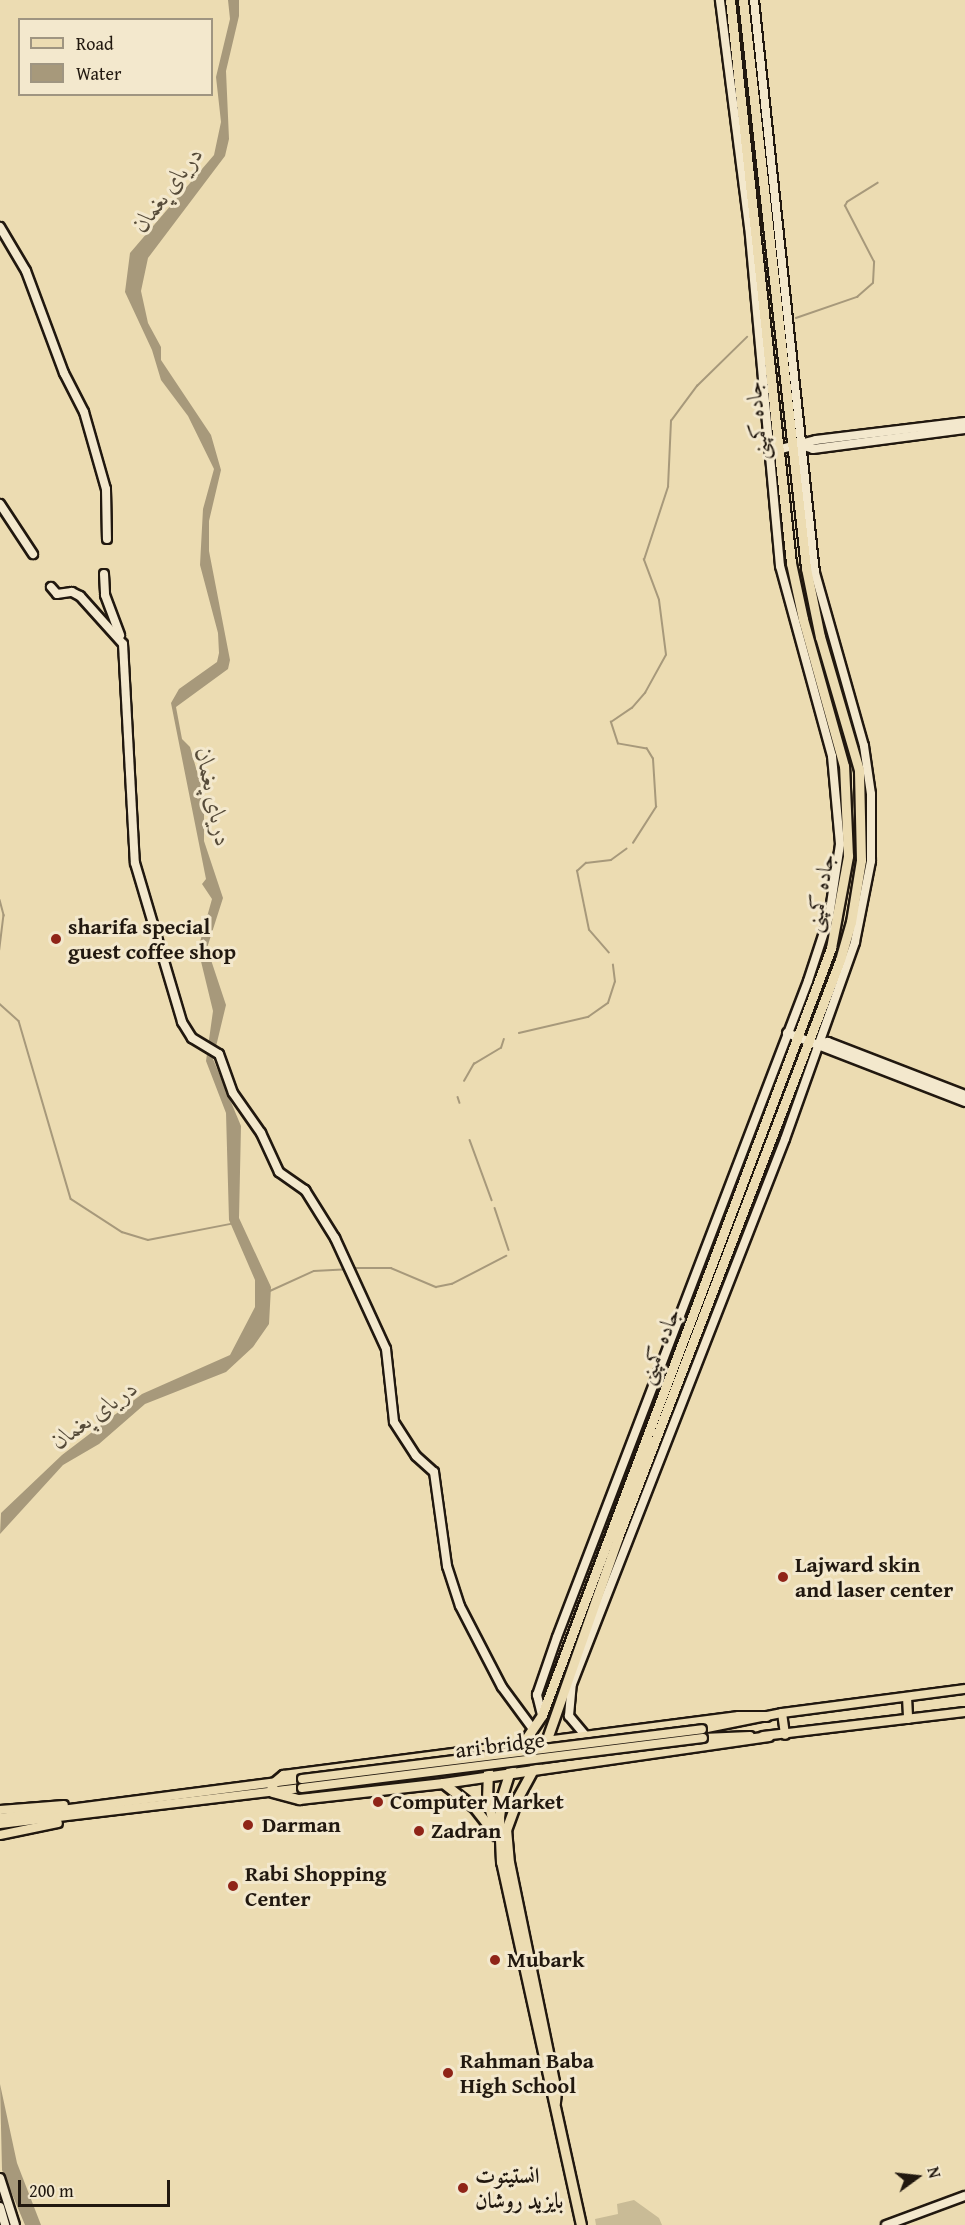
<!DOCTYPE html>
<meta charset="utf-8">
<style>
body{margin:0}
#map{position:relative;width:965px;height:2225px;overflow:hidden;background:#ecdcb2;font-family:"Gentium Book Plus",Amiri,serif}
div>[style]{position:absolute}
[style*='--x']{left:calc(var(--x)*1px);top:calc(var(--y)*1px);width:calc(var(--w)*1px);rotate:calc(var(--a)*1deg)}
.green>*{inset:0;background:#c9bb96}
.water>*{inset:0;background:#a7997b}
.stream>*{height:1.5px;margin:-0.75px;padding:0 0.75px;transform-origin:0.75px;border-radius:0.75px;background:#a7997b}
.roads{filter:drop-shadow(2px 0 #21180f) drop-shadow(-2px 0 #21180f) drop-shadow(0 2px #21180f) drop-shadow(0 -2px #21180f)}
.secondary>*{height:8px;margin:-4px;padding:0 4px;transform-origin:4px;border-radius:4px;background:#f3e8cd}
.primary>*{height:8px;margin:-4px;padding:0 4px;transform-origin:4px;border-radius:4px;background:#ecdcb2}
.highway>*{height:9px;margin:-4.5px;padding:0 4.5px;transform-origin:4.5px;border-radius:4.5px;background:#ecdcb2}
.bridges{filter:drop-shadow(2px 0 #21180f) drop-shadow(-2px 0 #21180f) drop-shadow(0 2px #21180f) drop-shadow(0 -2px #21180f)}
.primary-bridge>*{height:8px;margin:-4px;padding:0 4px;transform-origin:4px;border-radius:4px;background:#ecdcb2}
.dots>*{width:16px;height:16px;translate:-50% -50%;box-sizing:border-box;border:3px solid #f3e8cd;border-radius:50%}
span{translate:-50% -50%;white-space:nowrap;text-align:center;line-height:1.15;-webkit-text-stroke:6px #f3e8cd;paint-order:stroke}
.street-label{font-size:22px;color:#21180f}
.poi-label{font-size:22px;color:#21180f;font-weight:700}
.left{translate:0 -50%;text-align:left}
.water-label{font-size:24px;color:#574c3a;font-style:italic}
.legend{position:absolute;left:18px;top:18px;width:195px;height:78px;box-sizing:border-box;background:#f3e8cd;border:2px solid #9f9581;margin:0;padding:8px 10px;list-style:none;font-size:18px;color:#21180f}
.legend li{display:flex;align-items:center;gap:12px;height:30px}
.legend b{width:30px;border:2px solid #9f9581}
.north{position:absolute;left:887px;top:2147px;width:60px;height:60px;-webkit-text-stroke:4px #f3e8cd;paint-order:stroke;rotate:75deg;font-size:16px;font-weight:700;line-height:24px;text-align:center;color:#21180f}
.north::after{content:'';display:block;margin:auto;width:21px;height:27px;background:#21180f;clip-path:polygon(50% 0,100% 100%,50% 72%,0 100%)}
.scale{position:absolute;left:18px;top:2180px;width:152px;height:27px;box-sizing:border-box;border:3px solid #21180f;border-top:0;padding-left:8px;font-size:18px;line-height:21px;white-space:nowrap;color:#21180f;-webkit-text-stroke:4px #f3e8cd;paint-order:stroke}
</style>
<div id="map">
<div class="green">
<i style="clip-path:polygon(634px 2200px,659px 2218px,662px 2225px,596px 2225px,595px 2219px,618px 2214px,617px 2204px)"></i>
</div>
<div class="water">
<i style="clip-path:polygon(228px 0,239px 0,239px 16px,226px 71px,229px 139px,225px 156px,148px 258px,141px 291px,148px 323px,161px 347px,161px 360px,211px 435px,221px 470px,209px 521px,209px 551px,230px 660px,228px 669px,176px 707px,182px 739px,190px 747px,204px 796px,204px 841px,223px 898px,207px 948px,226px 1005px,213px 1059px,241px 1126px,239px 1218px,271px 1287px,269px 1324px,253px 1347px,226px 1372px,145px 1404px,99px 1444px,63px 1465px,0 1534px,1px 1513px,62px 1455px,142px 1394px,230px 1355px,255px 1307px,255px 1280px,229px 1220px,226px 1113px,206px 1061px,213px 1011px,198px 949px,212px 899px,202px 884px,206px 879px,171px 703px,179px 689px,217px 662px,219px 653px,218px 633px,200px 565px,203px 509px,214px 469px,188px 416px,161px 380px,152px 350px,125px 292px,130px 253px,214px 155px,221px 122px,216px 77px,230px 19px)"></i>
<i style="clip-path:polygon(0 2084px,17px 2163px,41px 2225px,25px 2225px,2px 2170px)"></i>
</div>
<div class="stream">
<i style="--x:796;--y:318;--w:65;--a:-19"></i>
<i style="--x:857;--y:297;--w:21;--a:-41"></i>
<i style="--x:873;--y:283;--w:21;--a:-87"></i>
<i style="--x:874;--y:262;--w:63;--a:-117.4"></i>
<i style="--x:845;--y:206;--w:4;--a:-63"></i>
<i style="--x:847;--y:202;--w:36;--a:-32"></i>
<i style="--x:633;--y:843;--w:43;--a:-57.4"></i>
<i style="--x:656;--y:807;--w:48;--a:-93.6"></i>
<i style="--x:653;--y:759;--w:12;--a:-121"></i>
<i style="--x:647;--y:749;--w:29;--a:-170"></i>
<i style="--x:618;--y:744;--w:23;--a:-108"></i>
<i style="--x:611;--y:722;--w:25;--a:-34"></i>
<i style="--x:632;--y:708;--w:20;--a:-49"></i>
<i style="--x:645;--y:693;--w:43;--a:-61.1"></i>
<i style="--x:666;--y:655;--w:55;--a:-97.3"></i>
<i style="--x:659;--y:600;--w:43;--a:-110.6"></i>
<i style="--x:644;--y:560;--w:77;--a:-71.8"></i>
<i style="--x:668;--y:487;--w:66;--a:-87.4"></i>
<i style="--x:671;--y:421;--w:44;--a:-53.4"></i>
<i style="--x:697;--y:386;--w:70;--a:-44.4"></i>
<i style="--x:0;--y:900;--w:16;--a:75"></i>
<i style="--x:4;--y:915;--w:35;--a:97"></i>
<i style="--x:609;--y:953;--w:30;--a:-131"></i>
<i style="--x:589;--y:930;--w:60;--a:-101.5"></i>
<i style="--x:577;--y:871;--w:12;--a:-42"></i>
<i style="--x:586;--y:863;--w:25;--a:-7"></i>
<i style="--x:611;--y:860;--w:19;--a:-36"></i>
<i style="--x:0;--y:1004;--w:25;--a:42"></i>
<i style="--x:19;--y:1021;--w:185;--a:73.7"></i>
<i style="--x:71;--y:1199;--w:61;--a:32.9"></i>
<i style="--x:122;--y:1232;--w:27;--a:17"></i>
<i style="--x:148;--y:1240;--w:84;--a:-11"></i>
<i style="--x:519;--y:1033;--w:71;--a:-13.1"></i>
<i style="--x:588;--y:1017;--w:24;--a:-35"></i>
<i style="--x:608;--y:1003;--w:22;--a:-72"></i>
<i style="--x:615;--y:982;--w:17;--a:-97"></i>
<i style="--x:464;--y:1081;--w:20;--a:-60"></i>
<i style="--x:474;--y:1064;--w:31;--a:-31"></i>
<i style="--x:501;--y:1048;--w:9;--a:-72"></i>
<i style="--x:458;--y:1097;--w:6;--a:72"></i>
<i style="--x:470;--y:1140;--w:64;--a:69.9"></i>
<i style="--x:495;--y:1208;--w:44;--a:71.6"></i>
<i style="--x:352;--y:1268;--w:39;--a:0"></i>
<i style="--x:391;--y:1268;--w:49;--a:22.9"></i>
<i style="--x:436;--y:1287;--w:16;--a:-11"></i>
<i style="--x:452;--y:1284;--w:61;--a:-27.4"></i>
<i style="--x:270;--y:1291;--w:48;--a:-24.4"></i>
<i style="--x:314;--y:1271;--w:33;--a:-3"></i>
</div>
<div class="roads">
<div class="secondary">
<i style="--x:0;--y:227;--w:51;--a:59.4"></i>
<i style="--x:26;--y:271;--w:109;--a:69.6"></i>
<i style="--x:64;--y:373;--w:44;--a:62.9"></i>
<i style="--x:84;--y:412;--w:80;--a:74.1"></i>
<i style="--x:106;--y:489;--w:50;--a:88.9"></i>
<i style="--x:804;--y:446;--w:9;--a:18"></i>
<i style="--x:813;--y:449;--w:153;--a:-7.5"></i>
<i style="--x:773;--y:451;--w:44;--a:-14.3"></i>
<i style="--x:816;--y:440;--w:150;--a:-6.9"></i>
<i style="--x:0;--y:504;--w:60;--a:56.6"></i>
<i style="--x:104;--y:574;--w:21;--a:87"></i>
<i style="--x:105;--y:595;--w:43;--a:69.4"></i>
<i style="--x:51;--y:587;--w:9;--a:49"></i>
<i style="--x:57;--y:594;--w:15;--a:-8"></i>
<i style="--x:72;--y:592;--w:9;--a:27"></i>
<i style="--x:80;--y:596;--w:64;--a:48.1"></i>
<i style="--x:123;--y:644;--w:219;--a:86.9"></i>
<i style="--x:135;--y:863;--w:166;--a:73.5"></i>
<i style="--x:182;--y:1022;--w:19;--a:58"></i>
<i style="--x:192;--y:1038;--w:31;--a:31"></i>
<i style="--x:219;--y:1054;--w:41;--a:70.3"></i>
<i style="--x:233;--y:1093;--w:49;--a:55"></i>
<i style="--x:261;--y:1133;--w:43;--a:65.2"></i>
<i style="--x:279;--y:1172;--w:32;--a:35"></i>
<i style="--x:305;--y:1190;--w:57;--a:58"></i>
<i style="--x:335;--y:1238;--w:122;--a:65.3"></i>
<i style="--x:386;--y:1349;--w:73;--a:83.7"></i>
<i style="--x:394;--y:1422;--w:40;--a:57.1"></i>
<i style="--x:416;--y:1456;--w:24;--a:42"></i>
<i style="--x:434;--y:1472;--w:95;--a:82.1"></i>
<i style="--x:447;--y:1566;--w:42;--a:72"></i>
<i style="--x:460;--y:1606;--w:91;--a:62.6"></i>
<i style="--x:502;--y:1687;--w:52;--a:53.6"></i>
<i style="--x:787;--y:1033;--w:191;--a:21.2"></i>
<i style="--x:819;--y:1044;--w:9;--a:-13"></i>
<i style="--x:828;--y:1042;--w:147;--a:21.1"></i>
<i style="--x:542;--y:1715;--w:21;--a:-104"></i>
<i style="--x:537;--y:1695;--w:61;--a:-71"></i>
<i style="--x:557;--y:1637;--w:702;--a:-69.06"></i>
<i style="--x:808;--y:981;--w:67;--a:-71.8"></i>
<i style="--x:829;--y:917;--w:74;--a:-81.4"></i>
<i style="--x:840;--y:844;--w:88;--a:-95.2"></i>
<i style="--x:832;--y:756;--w:197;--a:-105.3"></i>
<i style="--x:780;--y:566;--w:340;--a:-95.2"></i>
<i style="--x:749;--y:227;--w:229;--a:-97.3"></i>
<i style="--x:585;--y:1735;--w:25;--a:-130"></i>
<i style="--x:569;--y:1716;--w:32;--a:-85"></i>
<i style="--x:572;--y:1684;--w:585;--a:-68.65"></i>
<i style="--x:785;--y:1139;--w:209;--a:-70.4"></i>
<i style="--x:855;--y:942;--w:83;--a:-78.8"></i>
<i style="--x:871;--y:861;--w:67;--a:-90"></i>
<i style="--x:871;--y:794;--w:49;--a:-98.3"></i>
<i style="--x:864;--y:746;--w:180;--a:-105.8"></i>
<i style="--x:815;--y:573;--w:576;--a:-96.08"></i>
<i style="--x:0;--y:2178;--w:49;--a:72.3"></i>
<i style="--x:0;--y:2207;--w:19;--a:74"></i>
<i style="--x:886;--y:2225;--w:84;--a:-20.2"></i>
</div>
<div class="primary">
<i style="--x:907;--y:1697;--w:22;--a:87"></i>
<i style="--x:782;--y:1713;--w:22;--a:82"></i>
<i style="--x:702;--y:1729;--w:82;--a:-11.3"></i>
<i style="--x:782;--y:1713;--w:185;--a:-7.5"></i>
<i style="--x:763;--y:1736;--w:203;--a:-6.8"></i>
<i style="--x:703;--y:1738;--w:47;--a:-2.4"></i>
<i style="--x:0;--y:1810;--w:64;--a:-4.5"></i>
<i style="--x:0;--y:1818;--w:305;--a:-7.4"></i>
<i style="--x:0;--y:1824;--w:304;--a:-6.8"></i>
<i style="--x:0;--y:1835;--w:59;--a:-11.7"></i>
</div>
<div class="highway">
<i style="--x:488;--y:1771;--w:27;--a:92"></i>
<i style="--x:487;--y:1798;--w:34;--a:76"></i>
<i style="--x:443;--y:1783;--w:329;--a:-8.2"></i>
<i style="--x:271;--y:1785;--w:16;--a:-40"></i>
<i style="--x:283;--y:1775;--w:459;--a:-7.4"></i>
<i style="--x:738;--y:1716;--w:28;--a:0"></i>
<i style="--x:272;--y:1792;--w:28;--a:15"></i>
<i style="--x:299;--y:1799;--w:145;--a:-6.3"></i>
<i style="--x:443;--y:1783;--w:39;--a:38"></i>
<i style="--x:474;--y:1807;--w:36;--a:52"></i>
<i style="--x:555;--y:2102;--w:11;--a:-85"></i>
<i style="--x:556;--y:2091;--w:233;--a:-101.6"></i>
<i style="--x:509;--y:1863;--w:33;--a:-95"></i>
<i style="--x:506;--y:1830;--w:35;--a:-70"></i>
<i style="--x:518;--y:1797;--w:50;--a:-61.4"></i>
<i style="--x:542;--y:1753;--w:229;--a:-70.6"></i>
<i style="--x:618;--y:1537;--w:618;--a:-68.96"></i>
<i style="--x:840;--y:960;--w:40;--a:-74"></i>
<i style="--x:851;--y:922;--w:63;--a:-80.8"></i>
<i style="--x:861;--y:860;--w:90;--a:-91.3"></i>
<i style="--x:859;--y:770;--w:139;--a:-106.3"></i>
<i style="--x:820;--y:637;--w:70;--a:-101.5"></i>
<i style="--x:806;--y:568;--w:571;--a:-96.33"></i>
<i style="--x:581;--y:2225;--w:372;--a:-102.4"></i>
<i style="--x:501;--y:1862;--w:45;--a:-92.5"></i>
<i style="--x:499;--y:1817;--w:21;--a:-82"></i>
<i style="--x:502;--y:1796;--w:43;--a:-72.4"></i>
<i style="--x:515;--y:1755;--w:48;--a:-56"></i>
<i style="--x:542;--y:1715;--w:820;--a:-69.35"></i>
<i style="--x:831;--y:948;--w:94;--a:-79.5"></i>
<i style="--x:848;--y:856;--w:90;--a:-92.5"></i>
<i style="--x:844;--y:766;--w:153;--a:-105.6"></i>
<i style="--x:803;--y:619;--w:57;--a:-102.1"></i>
<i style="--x:791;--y:563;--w:566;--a:-96.18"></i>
</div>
</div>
<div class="bridges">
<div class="primary-bridge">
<i style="--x:302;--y:1779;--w:403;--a:-7.1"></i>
<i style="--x:302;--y:1788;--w:404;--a:-7.1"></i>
</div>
</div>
<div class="dots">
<i style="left:56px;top:939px;background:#8f2418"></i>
<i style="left:783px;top:1577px;background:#8f2418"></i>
<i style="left:378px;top:1802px;background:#8f2418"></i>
<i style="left:248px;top:1825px;background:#8f2418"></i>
<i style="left:419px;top:1831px;background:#8f2418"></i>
<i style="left:233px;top:1886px;background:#8f2418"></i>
<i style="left:495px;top:1960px;background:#8f2418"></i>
<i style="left:448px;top:2073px;background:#8f2418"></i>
<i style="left:463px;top:2188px;background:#8f2418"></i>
</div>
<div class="street-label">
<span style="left:757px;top:421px;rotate:-96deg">جاده کمپنی</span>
<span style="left:820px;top:893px;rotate:-80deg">جاده کمپنی</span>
<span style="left:659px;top:1346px;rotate:-69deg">جاده کمپنی</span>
<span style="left:500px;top:1745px;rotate:-7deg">ari bridge</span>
</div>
<div class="poi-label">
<span class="left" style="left:68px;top:939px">sharifa special<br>guest coffee shop</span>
<span class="left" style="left:795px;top:1577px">Lajward skin<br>and laser center</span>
<span class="left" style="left:390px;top:1802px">Computer Market</span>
<span class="left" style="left:262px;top:1825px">Darman</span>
<span class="left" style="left:431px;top:1831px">Zadran</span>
<span class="left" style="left:245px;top:1886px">Rabi Shopping<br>Center</span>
<span class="left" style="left:507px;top:1960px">Mubark</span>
<span class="left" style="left:460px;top:2073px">Rahman Baba<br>High School</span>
<span class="left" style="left:475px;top:2188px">انستیتوت<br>بایزید روشان</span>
</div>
<div class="water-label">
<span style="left:167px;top:189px;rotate:-53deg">دریای پغمان</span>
<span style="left:214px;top:797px;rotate:78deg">دریای پغمان</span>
<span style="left:94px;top:1414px;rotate:-36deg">دریای پغمان</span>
</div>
<ul class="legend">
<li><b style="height:8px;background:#ecdcb2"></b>Road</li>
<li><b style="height:16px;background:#a7997b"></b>Water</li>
</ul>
<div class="north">N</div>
<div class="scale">200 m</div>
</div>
